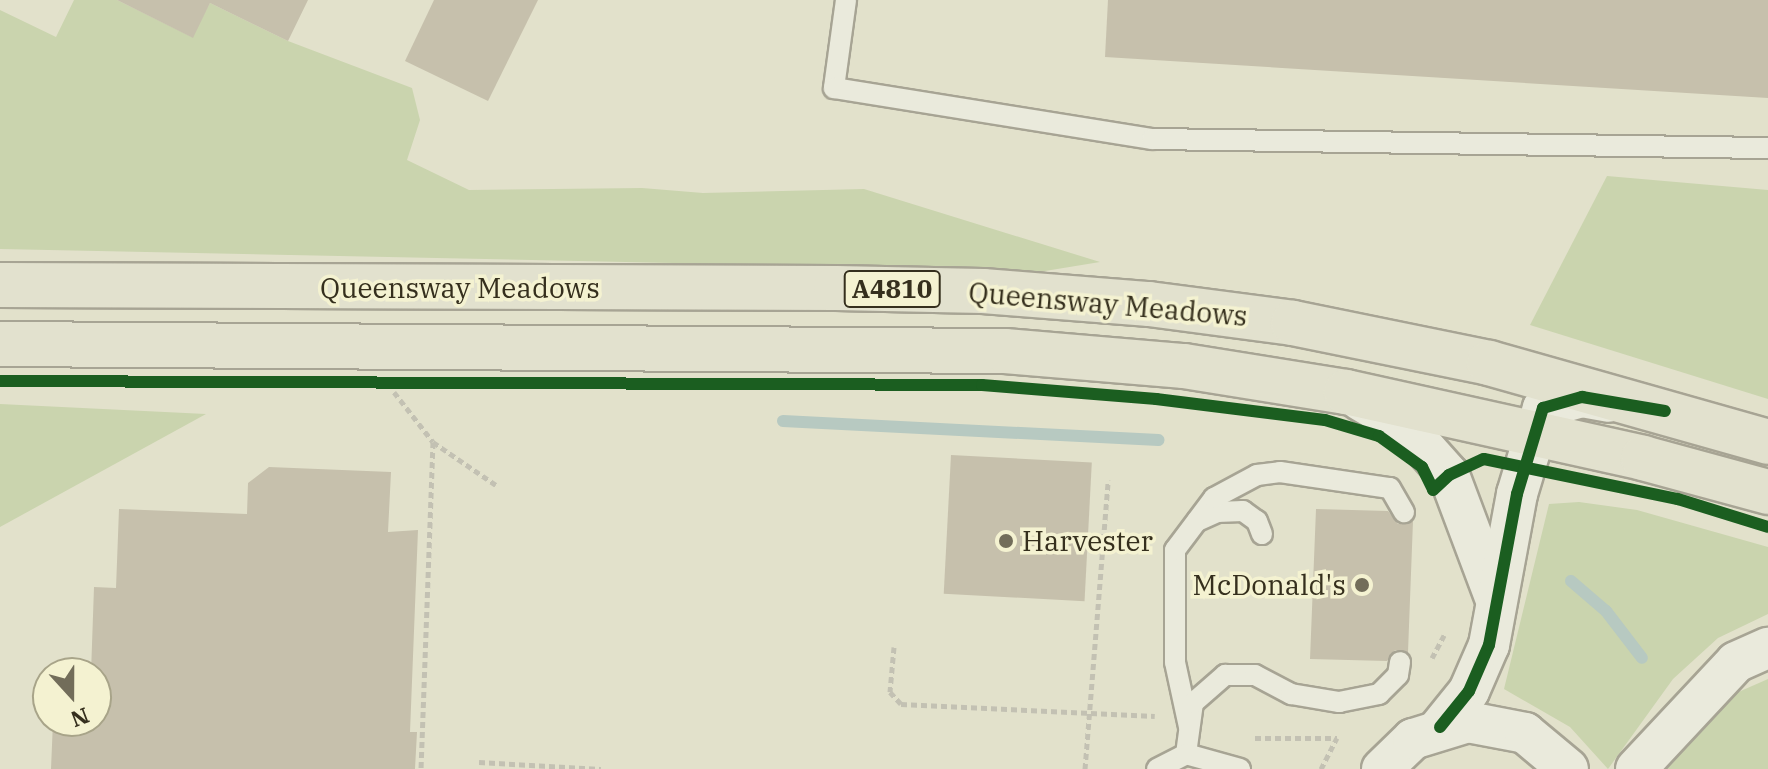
<!DOCTYPE html>
<style>
body{margin:0}
#map{position:relative;width:1768px;height:769px;overflow:hidden;background:#e2e1cb;font-family:"IBM Plex Serif",serif}
div>[style]{position:absolute}
[style*='--x']{left:calc(var(--x)*1px);top:calc(var(--y)*1px);width:calc(var(--w)*1px);rotate:calc(var(--a)*1deg)}
.green>*{inset:0;background:#cad4ae}
.stream>*{height:12px;margin:-6px;padding:0 6px;transform-origin:6px;border-radius:6px;background:#b7c9c1}
.building>*{inset:0;background:#c6c0ac;transform-origin:0 0}
.path>*{height:5px;margin-top:-2.5px;transform-origin:0;background:repeating-linear-gradient(90deg,#c3c1b3 0 6px,transparent 0 10px)}
.roads{filter:drop-shadow(2px 0 #a7a494) drop-shadow(-2px 0 #a7a494) drop-shadow(0 2px #a7a494) drop-shadow(0 -2px #a7a494)}
.service>*{height:20px;margin:-10px;padding:0 10px;transform-origin:10px;border-radius:10px;background:#eaeadc}
.minor>*{height:40px;margin:-20px;padding:0 20px;transform-origin:20px;border-radius:20px;background:#eaeadc}
.primary>*{height:44px;margin:-22px;padding:0 22px;transform-origin:22px;border-radius:22px;background:#e2e1ce}
.cycleway>*{height:12px;margin:-6px;padding:0 6px;transform-origin:6px;border-radius:6px;background:#1b5e20}
.dots>*{width:22px;height:22px;translate:-50% -50%;box-sizing:border-box;border:4px solid #f4f2d1;border-radius:50%}
span{translate:-50% -50%;white-space:nowrap;text-align:center;line-height:1.15;-webkit-text-stroke:7px #f4f2d1;paint-order:stroke}
.shield-label span{padding:2px 6px;background:#f4f2d1;border:2px solid;border-radius:6px;-webkit-text-stroke-width:0}
.shield-label{font-size:26px;color:#352f1d;font-weight:700}
.street-label{font-size:28px;color:#352f1d}
.poi-label{font-size:28px;color:#352f1d}
.left{translate:0 -50%;text-align:left}
.right{translate:-100% -50%;text-align:right}
.north{position:absolute;left:32px;top:657px;width:80px;height:80px;box-sizing:border-box;background:#f4f2d1;border:2px solid #a8a489;border-radius:50%;rotate:159deg;font-size:22px;font-weight:700;line-height:32px;text-align:center;color:#352f1d}
.north::after{content:'';display:block;margin:auto;width:28px;height:36px;background:#726d5a;clip-path:polygon(50% 0,100% 100%,50% 72%,0 100%)}
</style>
<div id="map">
<div class="green">
<i style="clip-path:polygon(74px 0,117px 0,192px 37px,210px 3px,288px 41px,412px 88px,420px 120px,407px 160px,469px 190px,642px 188px,703px 193px,864px 189px,1100px 262px,1014px 276px,673px 263px,0 249px,0 10px,56px 37px)"></i>
<i style="clip-path:polygon(1607px 176px,1768px 190px,1768px 399px,1530px 325px)"></i>
<i style="clip-path:polygon(0 404px,206px 414px,0 527px)"></i>
<i style="clip-path:polygon(1579px 502px,1637px 510px,1768px 547px,1768px 614px,1718px 638px,1673px 679px,1608px 769px,1570px 727px,1504px 689px,1549px 504px)"></i>
<i style="clip-path:polygon(1768px 679px,1768px 769px,1661px 769px,1718px 701px)"></i>
</div>
<div class="stream">
<i style="--x:783;--y:421;--w:376;--a:2.9"></i>
<i style="--x:1571;--y:581;--w:46;--a:40.6"></i>
<i style="--x:1606;--y:611;--w:59;--a:52.5"></i>
</div>
<div class="building">
<i style="clip-path:polygon(117px 0,308px 0,288px 41px,210px 3px,193px 38px)"></i>
<i style="clip-path:polygon(434px 0,538px 0,488px 101px,405px 61px)"></i>
<i style="clip-path:polygon(1108px 0,1768px 0,1768px 98px,1105px 57px)"></i>
<i style="left:951px;top:455px;width:141px;height:139px;rotate:3deg"></i>
<i style="clip-path:polygon(269px 467px,391px 472px,388px 532px,418px 530px,410px 732px,417px 732px,415px 769px,51px 769px,53px 721px,96px 721px,96px 673px,91px 673px,94px 587px,116px 588px,119px 509px,247px 514px,248px 483px)"></i>
<i style="clip-path:polygon(1316px 509px,1388px 511px,1398px 524px,1413px 521px,1408px 652px,1395px 650px,1387px 661px,1310px 659px)"></i>
</div>
<div class="path">
<i style="--x:394;--y:392;--w:63;--a:52"></i>
<i style="--x:433;--y:442;--w:327;--a:92.1"></i>
<i style="--x:433;--y:442;--w:76;--a:34.3"></i>
<i style="--x:894;--y:647;--w:45;--a:95.1"></i>
<i style="--x:890;--y:692;--w:16;--a:47"></i>
<i style="--x:901;--y:704;--w:254;--a:2.7"></i>
<i style="--x:1432;--y:658;--w:26;--a:-62"></i>
<i style="--x:1255;--y:738;--w:82;--a:0"></i>
<i style="--x:479;--y:762;--w:122;--a:3.3"></i>
<i style="--x:1085;--y:769;--w:290;--a:-85.4"></i>
<i style="--x:1321;--y:769;--w:35;--a:-63"></i>
</div>
<div class="roads">
<div class="service">
<i style="--x:846;--y:0;--w:89;--a:97.8"></i>
<i style="--x:834;--y:88;--w:322;--a:9.1"></i>
<i style="--x:1152;--y:139;--w:616;--a:0.84"></i>
<i style="--x:1197;--y:521;--w:22;--a:-24"></i>
<i style="--x:1217;--y:512;--w:26;--a:-2"></i>
<i style="--x:1243;--y:511;--w:17;--a:36"></i>
<i style="--x:1257;--y:521;--w:14;--a:69"></i>
<i style="--x:1189;--y:727;--w:66;--a:-102.2"></i>
<i style="--x:1175;--y:662;--w:112;--a:-90"></i>
<i style="--x:1175;--y:550;--w:65;--a:-53.1"></i>
<i style="--x:1214;--y:498;--w:49;--a:-28.1"></i>
<i style="--x:1257;--y:475;--w:23;--a:-7"></i>
<i style="--x:1280;--y:472;--w:111;--a:8.3"></i>
<i style="--x:1390;--y:488;--w:28;--a:60"></i>
<i style="--x:1186;--y:754;--w:51;--a:-82.2"></i>
<i style="--x:1193;--y:703;--w:43;--a:-41.2"></i>
<i style="--x:1225;--y:675;--w:30;--a:0"></i>
<i style="--x:1255;--y:675;--w:41;--a:27.8"></i>
<i style="--x:1291;--y:694;--w:49;--a:9.5"></i>
<i style="--x:1339;--y:702;--w:41;--a:-11.3"></i>
<i style="--x:1379;--y:694;--w:27;--a:-45"></i>
<i style="--x:1398;--y:675;--w:13;--a:-81"></i>
<i style="--x:1157;--y:769;--w:33;--a:-27"></i>
<i style="--x:1186;--y:754;--w:56;--a:15.5"></i>
</div>
<div class="minor">
<i style="--x:1360;--y:400;--w:55;--a:30.8"></i>
<i style="--x:1407;--y:428;--w:63;--a:48.2"></i>
<i style="--x:1449;--y:475;--w:134;--a:69.4"></i>
<i style="--x:1440;--y:727;--w:46;--a:-51.1"></i>
<i style="--x:1469;--y:691;--w:50;--a:-66.5"></i>
<i style="--x:1489;--y:645;--w:154;--a:-79.5"></i>
<i style="--x:1517;--y:494;--w:90;--a:-73.2"></i>
<i style="--x:1543;--y:408;--w:41;--a:-15.8"></i>
<i style="--x:1582;--y:397;--w:27;--a:10"></i>
<i style="--x:1382;--y:769;--w:43;--a:-44.1"></i>
<i style="--x:1413;--y:739;--w:58;--a:-17.2"></i>
<i style="--x:1468;--y:722;--w:58;--a:10.9"></i>
<i style="--x:1525;--y:733;--w:56;--a:39.9"></i>
<i style="--x:1636;--y:769;--w:146;--a:-46.9"></i>
<i style="--x:1736;--y:662;--w:35;--a:-24"></i>
</div>
<div class="primary">
<i style="--x:0;--y:285;--w:836;--a:0.21"></i>
<i style="--x:836;--y:288;--w:147;--a:1.2"></i>
<i style="--x:983;--y:291;--w:167;--a:4.5"></i>
<i style="--x:1149;--y:304;--w:145;--a:7.5"></i>
<i style="--x:1293;--y:323;--w:200;--a:11.5"></i>
<i style="--x:1489;--y:363;--w:290;--a:15.8"></i>
<i style="--x:0;--y:344;--w:1005;--a:0.4"></i>
<i style="--x:1005;--y:351;--w:180;--a:4.8"></i>
<i style="--x:1184;--y:366;--w:164;--a:9.1"></i>
<i style="--x:1346;--y:392;--w:304;--a:12.5"></i>
<i style="--x:1643;--y:458;--w:130;--a:15.2"></i>
</div>
</div>
<div class="cycleway">
<i style="--x:0;--y:381;--w:982;--a:0.23"></i>
<i style="--x:982;--y:385;--w:175;--a:4.6"></i>
<i style="--x:1156;--y:399;--w:170;--a:7.1"></i>
<i style="--x:1325;--y:420;--w:56;--a:16.5"></i>
<i style="--x:1379;--y:436;--w:53;--a:35.8"></i>
<i style="--x:1422;--y:467;--w:25;--a:64"></i>
<i style="--x:1433;--y:490;--w:22;--a:-43"></i>
<i style="--x:1449;--y:475;--w:38;--a:-25"></i>
<i style="--x:1484;--y:459;--w:198;--a:11.7"></i>
<i style="--x:1678;--y:499;--w:94;--a:17.3"></i>
<i style="--x:1440;--y:727;--w:46;--a:-51.1"></i>
<i style="--x:1469;--y:691;--w:50;--a:-66.5"></i>
<i style="--x:1489;--y:645;--w:154;--a:-79.5"></i>
<i style="--x:1517;--y:494;--w:90;--a:-73.2"></i>
<i style="--x:1543;--y:408;--w:41;--a:-15.8"></i>
<i style="--x:1582;--y:397;--w:84;--a:9.6"></i>
</div>
<div class="dots">
<i style="left:1006px;top:541px;background:#726d5a"></i>
<i style="left:1362px;top:585px;background:#726d5a"></i>
</div>
<div class="shield-label">
<span style="left:892px;top:289px">A4810</span>
</div>
<div class="street-label">
<span style="left:460px;top:288px">Queensway Meadows</span>
<span style="left:1108px;top:304px;rotate:5deg">Queensway Meadows</span>
</div>
<div class="poi-label">
<span class="left" style="left:1022px;top:541px">Harvester</span>
<span class="right" style="left:1346px;top:585px">McDonald's</span>
</div>
<div class="north">N</div>
</div>
